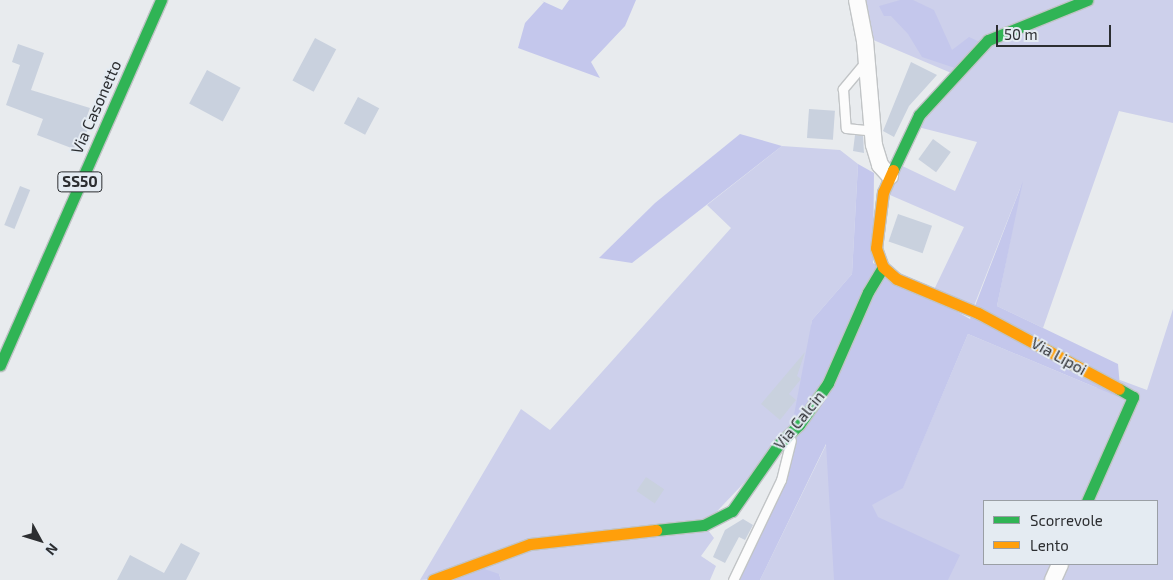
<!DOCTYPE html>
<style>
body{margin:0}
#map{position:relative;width:1173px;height:580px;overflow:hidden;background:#e8ebee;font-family:"Exo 2",sans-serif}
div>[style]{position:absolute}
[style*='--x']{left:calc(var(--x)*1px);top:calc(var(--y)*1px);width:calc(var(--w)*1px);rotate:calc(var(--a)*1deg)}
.green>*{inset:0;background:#cdd0eb}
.forest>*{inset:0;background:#c4c7ec}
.building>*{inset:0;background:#c9d1de;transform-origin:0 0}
.roads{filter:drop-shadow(1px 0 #c1c4c6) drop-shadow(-1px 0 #c1c4c6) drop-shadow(0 1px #c1c4c6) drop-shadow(0 -1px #c1c4c6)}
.lane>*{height:9px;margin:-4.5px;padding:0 4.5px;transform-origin:4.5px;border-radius:4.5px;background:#fcfcfc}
.street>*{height:16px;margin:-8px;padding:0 8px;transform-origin:8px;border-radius:8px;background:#fcfcfc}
.fast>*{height:11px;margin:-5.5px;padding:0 5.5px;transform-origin:5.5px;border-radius:5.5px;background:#30b455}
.slow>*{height:11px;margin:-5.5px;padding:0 5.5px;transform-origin:5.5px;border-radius:5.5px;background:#ff9f0a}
span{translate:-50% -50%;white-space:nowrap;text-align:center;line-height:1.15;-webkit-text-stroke:4px #e4ebf2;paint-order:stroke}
.shield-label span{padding:1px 4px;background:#e4ebf2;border:1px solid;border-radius:4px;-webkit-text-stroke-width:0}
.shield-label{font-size:15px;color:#2c2e31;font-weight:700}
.street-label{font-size:16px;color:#2c2e31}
.legend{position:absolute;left:983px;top:500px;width:175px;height:65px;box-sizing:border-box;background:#e4ebf2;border:1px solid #9a9fa5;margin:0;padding:6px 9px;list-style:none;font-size:15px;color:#2c2e31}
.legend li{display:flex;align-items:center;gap:10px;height:25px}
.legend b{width:25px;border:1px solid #9a9fa5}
.north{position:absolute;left:15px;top:515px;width:50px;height:50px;-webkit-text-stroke:4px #e4ebf2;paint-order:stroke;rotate:129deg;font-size:14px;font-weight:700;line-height:20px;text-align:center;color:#2c2e31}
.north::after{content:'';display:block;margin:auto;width:18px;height:22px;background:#2c2e31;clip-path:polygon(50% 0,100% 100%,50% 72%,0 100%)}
.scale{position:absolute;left:996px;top:25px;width:115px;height:22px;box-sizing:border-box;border:2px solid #2c2e31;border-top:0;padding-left:6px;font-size:15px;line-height:18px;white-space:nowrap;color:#2c2e31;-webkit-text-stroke:4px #e4ebf2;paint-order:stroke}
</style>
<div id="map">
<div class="green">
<i style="clip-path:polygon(857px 0,1173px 0,1173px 123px,1119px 111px,1043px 328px,997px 306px,1021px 186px,972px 311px,932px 294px,964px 227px,883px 192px,896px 163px,955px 191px,977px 142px,914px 126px,956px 75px,871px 39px)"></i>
<i style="clip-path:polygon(782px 146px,840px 150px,858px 164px,852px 274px,812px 320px,799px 425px,704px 525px,714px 538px,701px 556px,716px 566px,710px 580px,501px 580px,499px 574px,420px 580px,521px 409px,550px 430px,731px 228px,707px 205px)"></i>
<i style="clip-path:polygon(evenodd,1173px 309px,1173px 580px,760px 580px,827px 443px,903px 487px,968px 334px,1097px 388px,1120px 380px,1147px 390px,1173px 309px,984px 501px,1157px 501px,1157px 564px,984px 564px,984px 501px)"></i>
</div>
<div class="forest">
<i style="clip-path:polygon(540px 0,562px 10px,569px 0,636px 0,625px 26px,591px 62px,600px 78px,518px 48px,525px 23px,544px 2px)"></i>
<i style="clip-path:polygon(900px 0,913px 0,934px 10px,952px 50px,969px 37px,980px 42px,961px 70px,922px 57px,908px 34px,891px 16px,884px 16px,879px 6px)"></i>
<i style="clip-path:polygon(740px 134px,782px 146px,632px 263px,599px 258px,655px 203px)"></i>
<i style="clip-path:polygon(858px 164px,874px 173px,873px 263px,970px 319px,1023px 181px,997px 306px,1118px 364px,1121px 398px,968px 334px,903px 488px,872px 505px,878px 517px,960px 555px,948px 580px,834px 580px,826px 444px,760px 580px,733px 580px,785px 462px,812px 320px,852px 274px)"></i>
<i style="clip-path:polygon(473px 565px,499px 574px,501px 580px,433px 580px)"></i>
</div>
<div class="building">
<i style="left:315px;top:38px;width:24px;height:48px;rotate:28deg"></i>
<i style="clip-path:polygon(18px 44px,44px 53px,31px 90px,90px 108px,83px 127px,88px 129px,80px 147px,75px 146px,74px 149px,37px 135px,43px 119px,6px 105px,20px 65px,12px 62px)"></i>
<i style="clip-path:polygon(911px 62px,937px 75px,909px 106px,894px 137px,883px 131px)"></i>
<i style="left:207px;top:70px;width:38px;height:38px;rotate:28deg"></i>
<i style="left:358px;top:97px;width:24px;height:30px;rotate:28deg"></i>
<i style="left:809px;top:109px;width:26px;height:29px;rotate:4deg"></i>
<i style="clip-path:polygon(855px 135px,863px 136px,864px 153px,853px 151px)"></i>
<i style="left:933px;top:139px;width:22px;height:25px;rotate:36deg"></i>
<i style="left:20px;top:186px;width:11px;height:42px;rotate:22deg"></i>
<i style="left:898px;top:214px;width:36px;height:29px;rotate:19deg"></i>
<i style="clip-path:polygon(805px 352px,797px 376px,801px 379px,789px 394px,796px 400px,780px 420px,761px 404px)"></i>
<i style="left:646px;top:477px;width:22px;height:17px;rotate:34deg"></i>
<i style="clip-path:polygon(743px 519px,753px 525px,745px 540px,739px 537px,725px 563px,713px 557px,725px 530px)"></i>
<i style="clip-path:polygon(181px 543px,200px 553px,186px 580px,117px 580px,130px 555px,164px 573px)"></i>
</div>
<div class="roads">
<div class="lane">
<i style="--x:867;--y:60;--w:38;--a:130"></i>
<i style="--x:843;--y:89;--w:39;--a:86"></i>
<i style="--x:846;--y:128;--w:27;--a:6"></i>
<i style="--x:733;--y:580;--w:111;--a:-64.4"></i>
<i style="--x:781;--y:480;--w:41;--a:-76"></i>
</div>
<div class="street">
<i style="--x:857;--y:0;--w:42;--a:79"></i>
<i style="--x:865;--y:41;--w:104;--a:85.1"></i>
<i style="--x:874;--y:145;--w:21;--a:73"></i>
<i style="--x:880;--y:165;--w:15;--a:48"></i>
<i style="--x:1053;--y:580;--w:17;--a:-66"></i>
</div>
<div class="fast">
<i style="--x:893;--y:170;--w:61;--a:-64.7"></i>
<i style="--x:919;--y:115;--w:102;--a:-47.4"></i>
<i style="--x:988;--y:40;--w:107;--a:-22"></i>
<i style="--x:0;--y:365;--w:399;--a:-66.2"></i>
<i style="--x:1087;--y:501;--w:114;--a:-66.1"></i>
<i style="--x:1133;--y:397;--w:16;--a:-150"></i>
<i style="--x:656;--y:530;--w:48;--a:-5.9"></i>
<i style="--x:704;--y:525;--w:31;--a:-27"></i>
<i style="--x:732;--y:511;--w:82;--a:-55"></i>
<i style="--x:779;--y:444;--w:28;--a:-44"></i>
<i style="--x:799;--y:425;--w:51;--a:-55.4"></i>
<i style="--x:828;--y:383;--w:99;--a:-66.3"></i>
<i style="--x:868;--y:292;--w:29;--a:-59"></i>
</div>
<div class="slow">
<i style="--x:893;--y:170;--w:24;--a:114"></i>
<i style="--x:883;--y:192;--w:56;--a:97.1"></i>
<i style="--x:876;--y:248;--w:20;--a:70"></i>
<i style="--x:883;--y:267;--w:18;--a:41"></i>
<i style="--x:897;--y:279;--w:88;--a:22.8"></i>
<i style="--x:978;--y:313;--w:160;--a:28.3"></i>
<i style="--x:433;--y:580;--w:103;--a:-20.4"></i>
<i style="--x:530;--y:544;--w:127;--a:-6.3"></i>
</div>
</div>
<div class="shield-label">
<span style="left:80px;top:182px">SS50</span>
</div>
<div class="street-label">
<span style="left:96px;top:107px;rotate:-66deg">Via Casonetto</span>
<span style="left:1059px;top:356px;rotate:29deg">Via Lipoi</span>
<span style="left:799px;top:420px;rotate:-51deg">Via Calcin</span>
</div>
<ul class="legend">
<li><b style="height:6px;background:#30b455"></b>Scorrevole</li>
<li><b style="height:6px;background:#ff9f0a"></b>Lento</li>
</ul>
<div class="north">N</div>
<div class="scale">50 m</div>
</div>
